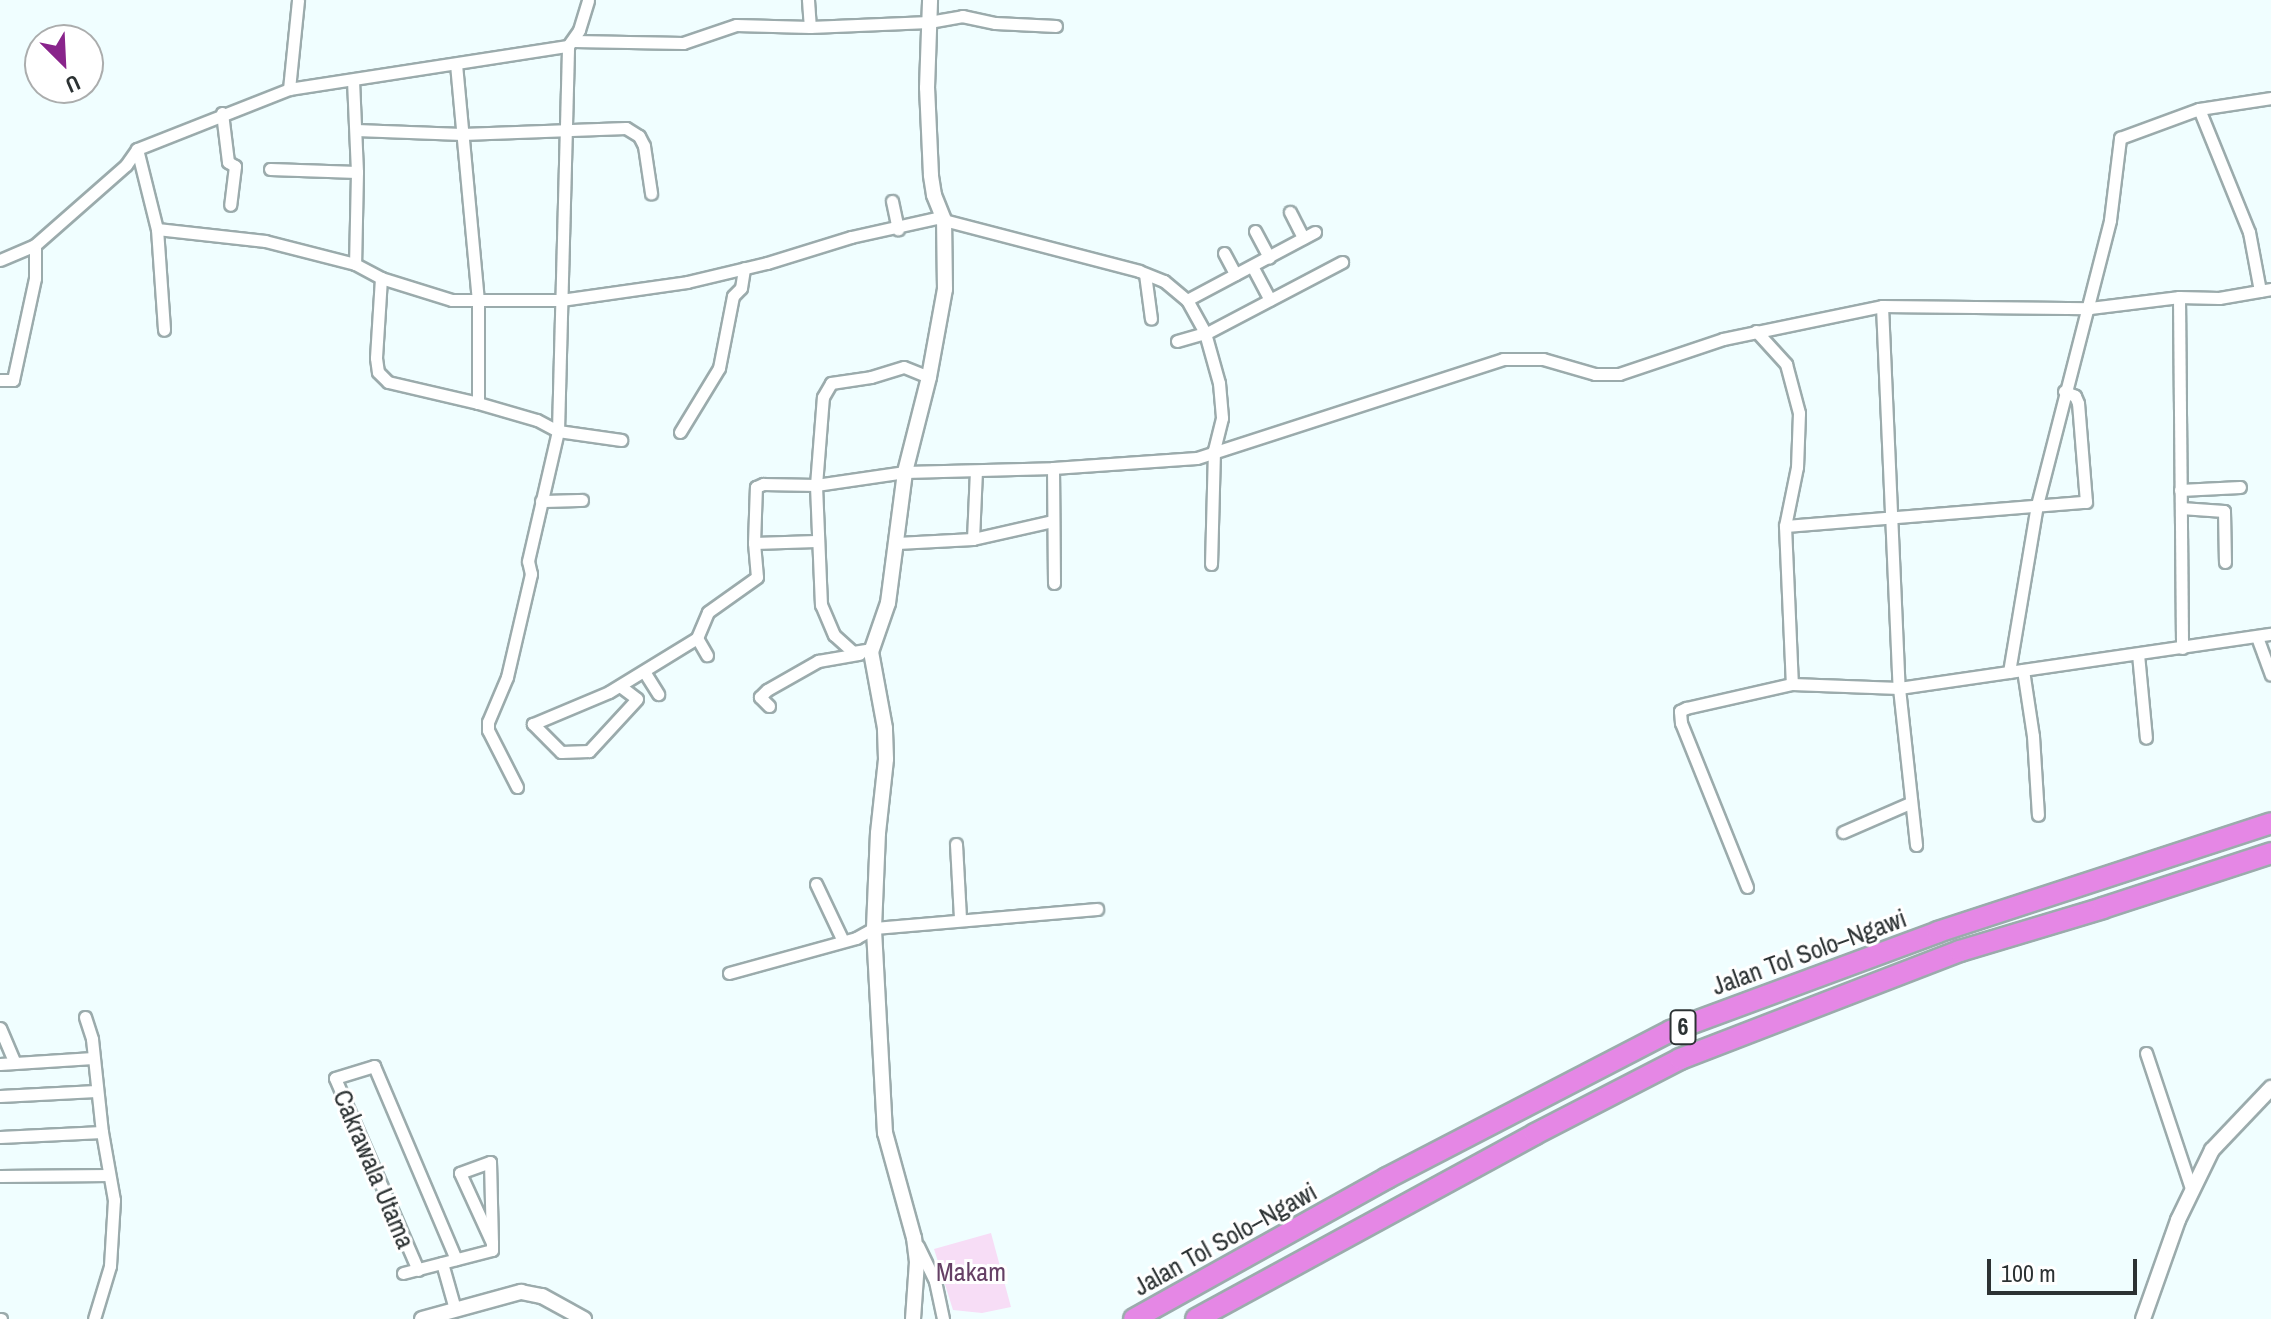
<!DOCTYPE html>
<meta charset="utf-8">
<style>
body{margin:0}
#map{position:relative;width:2271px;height:1319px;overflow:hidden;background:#f0feff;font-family:"Archivo Narrow",sans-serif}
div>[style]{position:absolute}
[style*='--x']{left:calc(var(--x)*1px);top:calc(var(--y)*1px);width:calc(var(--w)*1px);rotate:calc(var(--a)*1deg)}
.green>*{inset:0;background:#f7ddf6}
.roads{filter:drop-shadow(2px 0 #9babac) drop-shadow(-2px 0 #9babac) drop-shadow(0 2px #9babac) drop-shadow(0 -2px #9babac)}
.minor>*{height:11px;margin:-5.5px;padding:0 5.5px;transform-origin:5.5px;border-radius:5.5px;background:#fff}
.tertiary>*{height:14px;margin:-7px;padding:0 7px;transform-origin:7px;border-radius:7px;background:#fff}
.motorway>*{height:20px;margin:-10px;padding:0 10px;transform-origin:10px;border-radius:10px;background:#e587e5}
span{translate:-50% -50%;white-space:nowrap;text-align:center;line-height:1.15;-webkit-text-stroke:6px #fff;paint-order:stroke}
.shield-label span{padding:2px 6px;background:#fff;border:2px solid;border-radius:6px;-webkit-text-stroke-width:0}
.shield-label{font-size:24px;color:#2c3233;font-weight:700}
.street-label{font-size:26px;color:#2c3233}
.park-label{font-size:26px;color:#654065}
.north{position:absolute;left:24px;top:24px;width:80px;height:80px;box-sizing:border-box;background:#fff;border:2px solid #abadad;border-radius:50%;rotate:156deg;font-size:22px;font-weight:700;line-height:32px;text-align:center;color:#2c3233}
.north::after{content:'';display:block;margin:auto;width:28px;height:36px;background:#89248b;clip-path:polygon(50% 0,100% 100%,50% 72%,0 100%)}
.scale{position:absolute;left:1987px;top:1259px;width:150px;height:36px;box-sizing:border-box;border:4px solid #2c3233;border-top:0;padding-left:10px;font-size:24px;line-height:28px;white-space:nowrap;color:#2c3233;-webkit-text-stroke:6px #fff;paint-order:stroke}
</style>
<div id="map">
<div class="green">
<i style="clip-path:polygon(991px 1233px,1011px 1307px,982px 1313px,953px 1310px,934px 1249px)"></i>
</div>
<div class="roads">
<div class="minor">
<i style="--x:808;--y:0;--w:27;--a:86"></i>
<i style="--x:574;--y:41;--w:109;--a:1.1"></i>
<i style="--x:683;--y:43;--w:56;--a:-18.8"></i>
<i style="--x:736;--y:25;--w:74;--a:1.5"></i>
<i style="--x:810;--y:27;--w:119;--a:-2.4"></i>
<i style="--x:929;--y:22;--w:34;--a:-10"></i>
<i style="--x:962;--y:16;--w:34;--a:12"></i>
<i style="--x:995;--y:23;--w:61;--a:2.8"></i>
<i style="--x:456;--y:64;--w:238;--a:84.7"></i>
<i style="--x:478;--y:301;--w:102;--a:90"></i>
<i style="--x:353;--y:80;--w:92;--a:87.5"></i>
<i style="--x:357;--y:172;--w:92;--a:91.2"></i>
<i style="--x:289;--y:89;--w:89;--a:-84.2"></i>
<i style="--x:2199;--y:109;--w:133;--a:67.9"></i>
<i style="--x:2249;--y:232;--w:60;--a:79.4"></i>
<i style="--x:222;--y:113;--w:49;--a:83"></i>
<i style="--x:228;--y:162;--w:8;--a:30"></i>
<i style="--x:235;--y:166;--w:39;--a:97"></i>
<i style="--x:356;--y:130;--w:106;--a:2.2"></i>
<i style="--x:462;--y:134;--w:164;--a:-2.1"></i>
<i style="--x:626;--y:128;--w:15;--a:32"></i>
<i style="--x:639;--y:136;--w:11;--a:63"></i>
<i style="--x:644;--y:146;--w:48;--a:81.5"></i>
<i style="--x:137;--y:149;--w:82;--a:76"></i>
<i style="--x:157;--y:229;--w:101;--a:86"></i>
<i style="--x:270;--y:169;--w:87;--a:2"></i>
<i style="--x:892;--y:201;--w:29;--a:78"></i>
<i style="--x:1290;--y:212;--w:29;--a:63"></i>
<i style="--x:157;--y:229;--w:109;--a:6.3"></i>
<i style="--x:265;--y:241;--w:93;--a:14.3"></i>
<i style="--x:355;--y:264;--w:30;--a:28"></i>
<i style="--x:381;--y:278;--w:74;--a:17.2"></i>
<i style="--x:452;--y:300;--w:109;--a:0"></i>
<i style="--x:561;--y:300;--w:127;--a:-8.1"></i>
<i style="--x:687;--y:282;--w:82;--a:-13.4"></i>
<i style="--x:767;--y:263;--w:88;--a:-17.2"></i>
<i style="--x:851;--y:237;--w:87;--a:-12.6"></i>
<i style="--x:936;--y:218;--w:210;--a:14.6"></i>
<i style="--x:1139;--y:271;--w:27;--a:22"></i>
<i style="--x:1164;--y:281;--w:30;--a:40"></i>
<i style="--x:1187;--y:300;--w:38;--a:61"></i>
<i style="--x:1205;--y:333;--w:52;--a:74.4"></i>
<i style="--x:1219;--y:383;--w:35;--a:85"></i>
<i style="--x:1222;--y:418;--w:33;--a:104"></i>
<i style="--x:1214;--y:450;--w:114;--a:91.5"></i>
<i style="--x:1255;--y:231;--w:30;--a:62"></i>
<i style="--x:1224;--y:253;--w:24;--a:62"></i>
<i style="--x:0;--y:260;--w:38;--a:-23"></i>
<i style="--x:35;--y:245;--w:121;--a:-41.3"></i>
<i style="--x:126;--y:165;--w:19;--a:-55"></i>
<i style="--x:137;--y:149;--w:163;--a:-21.5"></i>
<i style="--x:289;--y:89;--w:282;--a:-8.8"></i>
<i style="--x:568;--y:46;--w:19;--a:-55"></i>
<i style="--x:579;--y:30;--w:31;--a:-73"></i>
<i style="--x:1252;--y:266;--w:38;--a:62"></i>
<i style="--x:1145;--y:274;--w:45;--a:82.4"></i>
<i style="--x:381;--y:278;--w:80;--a:93.6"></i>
<i style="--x:376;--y:358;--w:14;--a:82"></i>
<i style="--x:378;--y:372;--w:14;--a:45"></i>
<i style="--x:388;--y:382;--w:92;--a:13.1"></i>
<i style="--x:478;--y:403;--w:61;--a:16.1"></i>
<i style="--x:537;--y:420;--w:24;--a:28"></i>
<i style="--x:558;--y:431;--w:64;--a:8.1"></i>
<i style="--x:2179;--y:297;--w:351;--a:89.5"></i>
<i style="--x:1187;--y:300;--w:145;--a:-28"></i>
<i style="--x:1882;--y:306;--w:382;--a:87.5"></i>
<i style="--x:1899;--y:688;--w:158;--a:83.8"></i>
<i style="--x:1756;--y:331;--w:45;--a:47.7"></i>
<i style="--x:1786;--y:364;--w:51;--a:75.1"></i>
<i style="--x:1799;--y:413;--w:54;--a:92.1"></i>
<i style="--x:1797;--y:467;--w:60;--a:101.5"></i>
<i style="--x:1785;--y:526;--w:158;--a:87.5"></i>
<i style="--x:1205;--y:334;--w:155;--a:-27.7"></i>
<i style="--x:1177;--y:341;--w:29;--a:-16"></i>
<i style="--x:0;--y:380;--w:13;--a:0"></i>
<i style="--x:13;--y:380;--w:104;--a:-77.8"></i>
<i style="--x:35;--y:278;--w:33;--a:-90"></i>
<i style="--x:680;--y:432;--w:75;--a:-58.6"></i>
<i style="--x:719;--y:368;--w:73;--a:-79"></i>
<i style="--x:733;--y:296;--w:11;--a:-45"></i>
<i style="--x:741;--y:288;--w:20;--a:-81"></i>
<i style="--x:1053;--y:468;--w:115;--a:89.5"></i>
<i style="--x:2180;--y:490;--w:60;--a:-2.9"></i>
<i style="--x:541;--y:501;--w:41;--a:-1.4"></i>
<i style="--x:2181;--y:508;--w:43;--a:4"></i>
<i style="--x:2224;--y:511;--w:51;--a:88.9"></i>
<i style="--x:1785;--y:526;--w:302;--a:-4.6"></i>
<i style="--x:2086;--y:502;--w:99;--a:-94.6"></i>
<i style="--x:2078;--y:403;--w:8;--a:-113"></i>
<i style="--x:2075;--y:396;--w:12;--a:-156"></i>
<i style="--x:973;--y:539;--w:68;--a:-87.5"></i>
<i style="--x:816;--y:541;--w:62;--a:178.2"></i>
<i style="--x:754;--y:543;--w:56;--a:-88"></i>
<i style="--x:756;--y:487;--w:8;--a:-23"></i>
<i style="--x:763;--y:484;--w:53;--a:1.1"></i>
<i style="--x:816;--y:485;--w:90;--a:-8.3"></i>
<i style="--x:905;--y:472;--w:148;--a:-1.5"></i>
<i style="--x:1053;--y:468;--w:144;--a:-4"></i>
<i style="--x:1197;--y:458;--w:322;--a:-17.9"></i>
<i style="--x:1503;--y:359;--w:40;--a:0"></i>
<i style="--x:1543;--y:359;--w:54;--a:16.1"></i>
<i style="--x:1595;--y:374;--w:24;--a:0"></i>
<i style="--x:1619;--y:374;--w:110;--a:-18.6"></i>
<i style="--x:1723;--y:339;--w:162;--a:-11.7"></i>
<i style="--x:1882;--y:306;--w:208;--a:0.6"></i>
<i style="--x:2090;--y:308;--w:90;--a:-7"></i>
<i style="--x:2179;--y:297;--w:40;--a:1.4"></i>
<i style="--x:2219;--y:298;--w:53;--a:-9.8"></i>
<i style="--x:897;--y:543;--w:76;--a:-3"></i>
<i style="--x:973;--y:539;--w:82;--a:-12.7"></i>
<i style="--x:2257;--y:637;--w:40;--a:69.8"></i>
<i style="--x:697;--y:638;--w:20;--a:60"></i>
<i style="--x:872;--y:649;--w:19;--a:171"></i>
<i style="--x:853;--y:652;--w:25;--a:-138"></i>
<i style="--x:834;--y:635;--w:33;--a:-113"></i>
<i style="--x:821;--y:605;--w:120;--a:-92.4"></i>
<i style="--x:816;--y:485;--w:88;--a:-85.5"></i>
<i style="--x:823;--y:397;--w:16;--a:-60"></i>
<i style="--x:831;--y:383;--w:40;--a:-8.5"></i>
<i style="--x:871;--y:377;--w:34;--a:-17"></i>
<i style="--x:904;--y:367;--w:27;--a:22"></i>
<i style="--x:2138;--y:654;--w:84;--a:84.6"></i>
<i style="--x:2023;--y:670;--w:67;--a:81.4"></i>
<i style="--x:2033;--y:736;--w:79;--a:86.4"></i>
<i style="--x:2009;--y:672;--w:169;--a:-80.5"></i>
<i style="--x:2037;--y:505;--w:294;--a:-75.6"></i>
<i style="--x:2110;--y:220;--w:83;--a:-83"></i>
<i style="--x:2120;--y:138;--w:84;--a:-20.2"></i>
<i style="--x:2199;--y:109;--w:73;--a:-8.7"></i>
<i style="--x:645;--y:673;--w:25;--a:58"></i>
<i style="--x:620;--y:686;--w:21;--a:37"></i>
<i style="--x:637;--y:699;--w:71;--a:132.7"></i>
<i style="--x:589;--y:751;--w:28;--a:178"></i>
<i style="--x:561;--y:752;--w:40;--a:-135"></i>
<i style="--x:533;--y:724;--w:82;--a:-22.8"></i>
<i style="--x:609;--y:692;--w:103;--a:-31.5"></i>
<i style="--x:697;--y:638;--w:28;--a:-67"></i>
<i style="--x:708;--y:612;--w:60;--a:-35.5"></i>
<i style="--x:757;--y:577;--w:34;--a:-95"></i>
<i style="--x:769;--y:706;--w:13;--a:-135"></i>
<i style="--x:760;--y:697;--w:10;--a:-45"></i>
<i style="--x:767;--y:690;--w:59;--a:-29.6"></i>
<i style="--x:818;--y:661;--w:42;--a:-9.7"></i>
<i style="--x:517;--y:787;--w:64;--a:-117"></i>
<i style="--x:488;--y:730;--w:8;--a:-90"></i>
<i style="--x:488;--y:722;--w:49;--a:-67.1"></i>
<i style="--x:507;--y:677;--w:106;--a:-76.9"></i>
<i style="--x:531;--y:574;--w:13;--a:-103"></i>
<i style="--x:528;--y:561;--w:133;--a:-77"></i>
<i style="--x:558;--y:431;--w:385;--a:-88.5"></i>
<i style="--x:1843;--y:832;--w:73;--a:-23.4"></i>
<i style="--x:956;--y:844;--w:75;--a:86.9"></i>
<i style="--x:816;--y:884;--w:63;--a:64.7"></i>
<i style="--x:1747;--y:887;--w:177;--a:-111.9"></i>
<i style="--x:1681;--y:723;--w:12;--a:-95"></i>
<i style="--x:1680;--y:711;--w:7;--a:-27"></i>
<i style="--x:1686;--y:708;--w:109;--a:-12.8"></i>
<i style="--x:1792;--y:684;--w:107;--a:2.1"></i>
<i style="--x:1899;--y:688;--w:376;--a:-8.3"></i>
<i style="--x:729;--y:973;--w:132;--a:-15.4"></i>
<i style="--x:856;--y:938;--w:21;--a:-29"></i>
<i style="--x:874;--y:928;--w:224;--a:-4.9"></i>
<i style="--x:85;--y:1017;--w:23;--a:72"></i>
<i style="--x:92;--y:1039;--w:94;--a:83.9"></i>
<i style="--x:102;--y:1132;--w:69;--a:80"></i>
<i style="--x:114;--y:1200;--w:66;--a:93.5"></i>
<i style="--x:110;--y:1266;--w:55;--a:106.8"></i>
<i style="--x:0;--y:1028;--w:38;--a:67"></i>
<i style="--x:2146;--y:1053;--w:142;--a:71.6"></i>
<i style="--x:0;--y:1064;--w:93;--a:-3.7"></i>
<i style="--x:0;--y:1096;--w:96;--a:-3"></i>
<i style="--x:0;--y:1137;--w:102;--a:-2.8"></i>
<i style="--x:0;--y:1176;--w:109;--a:-0.5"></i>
<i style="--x:918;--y:1246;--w:39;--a:64"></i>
<i style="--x:935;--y:1281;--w:39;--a:78"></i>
<i style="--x:442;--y:1263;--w:48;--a:74.2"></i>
<i style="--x:418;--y:1270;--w:209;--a:-113.4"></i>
<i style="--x:335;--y:1078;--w:41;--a:-17.1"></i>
<i style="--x:374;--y:1066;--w:210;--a:67"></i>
<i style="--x:403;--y:1273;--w:92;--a:-14.5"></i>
<i style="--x:492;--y:1250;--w:7;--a:-90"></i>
<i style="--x:492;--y:1243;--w:81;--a:-91.4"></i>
<i style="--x:490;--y:1162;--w:32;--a:160"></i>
<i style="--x:460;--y:1173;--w:77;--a:65.4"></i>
<i style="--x:0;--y:1319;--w:1;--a:0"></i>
</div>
<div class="tertiary">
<i style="--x:422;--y:1319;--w:103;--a:-15.3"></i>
<i style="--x:521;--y:1292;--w:21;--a:11"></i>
<i style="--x:542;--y:1296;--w:48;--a:28.7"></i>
<i style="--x:913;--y:1319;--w:57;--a:-86"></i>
<i style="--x:917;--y:1262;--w:24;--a:-97"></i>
<i style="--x:914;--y:1238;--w:109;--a:-105.4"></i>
<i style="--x:885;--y:1133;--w:205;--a:-93.1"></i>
<i style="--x:874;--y:928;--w:95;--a:-87.6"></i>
<i style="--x:878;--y:833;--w:74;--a:-83.8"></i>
<i style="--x:886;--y:759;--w:31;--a:-92"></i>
<i style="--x:885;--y:728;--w:77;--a:-100.4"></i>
<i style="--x:871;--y:652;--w:52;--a:-70.9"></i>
<i style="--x:888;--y:603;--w:132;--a:-82.6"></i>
<i style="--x:905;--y:472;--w:98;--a:-75.8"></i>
<i style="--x:929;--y:377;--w:89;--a:-79.7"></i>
<i style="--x:945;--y:289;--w:69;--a:-90.8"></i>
<i style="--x:944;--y:220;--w:27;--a:-112"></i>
<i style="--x:934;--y:195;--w:20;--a:-99"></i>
<i style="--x:931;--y:175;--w:87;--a:-92.6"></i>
<i style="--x:927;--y:88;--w:88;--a:-88"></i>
<i style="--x:2143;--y:1319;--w:105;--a:-70.5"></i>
<i style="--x:2178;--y:1220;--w:78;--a:-64.1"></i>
<i style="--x:2212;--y:1150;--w:86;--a:-46.4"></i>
</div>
<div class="motorway">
<i style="--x:1134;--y:1319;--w:290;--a:-29.1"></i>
<i style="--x:1387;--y:1178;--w:320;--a:-27.4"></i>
<i style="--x:1671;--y:1031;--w:285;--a:-20.3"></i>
<i style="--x:1938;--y:932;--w:350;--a:-18.1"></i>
<i style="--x:1196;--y:1319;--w:386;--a:-28.6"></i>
<i style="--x:1535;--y:1134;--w:163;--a:-27.3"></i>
<i style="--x:1680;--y:1059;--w:300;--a:-21.1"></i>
<i style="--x:1960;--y:951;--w:149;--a:-16.7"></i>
<i style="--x:2103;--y:908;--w:177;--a:-18.1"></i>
</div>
</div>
<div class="shield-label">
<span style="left:1683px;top:1027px">6</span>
</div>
<div class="street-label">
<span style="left:1809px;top:952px;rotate:-20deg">Jalan Tol Solo–Ngawi</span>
<span style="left:374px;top:1169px;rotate:67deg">Cakrawala Utama</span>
<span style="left:1225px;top:1239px;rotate:-29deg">Jalan Tol Solo–Ngawi</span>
</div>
<div class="park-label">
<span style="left:971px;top:1272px">Makam</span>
</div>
<div class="north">U</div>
<div class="scale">100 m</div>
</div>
